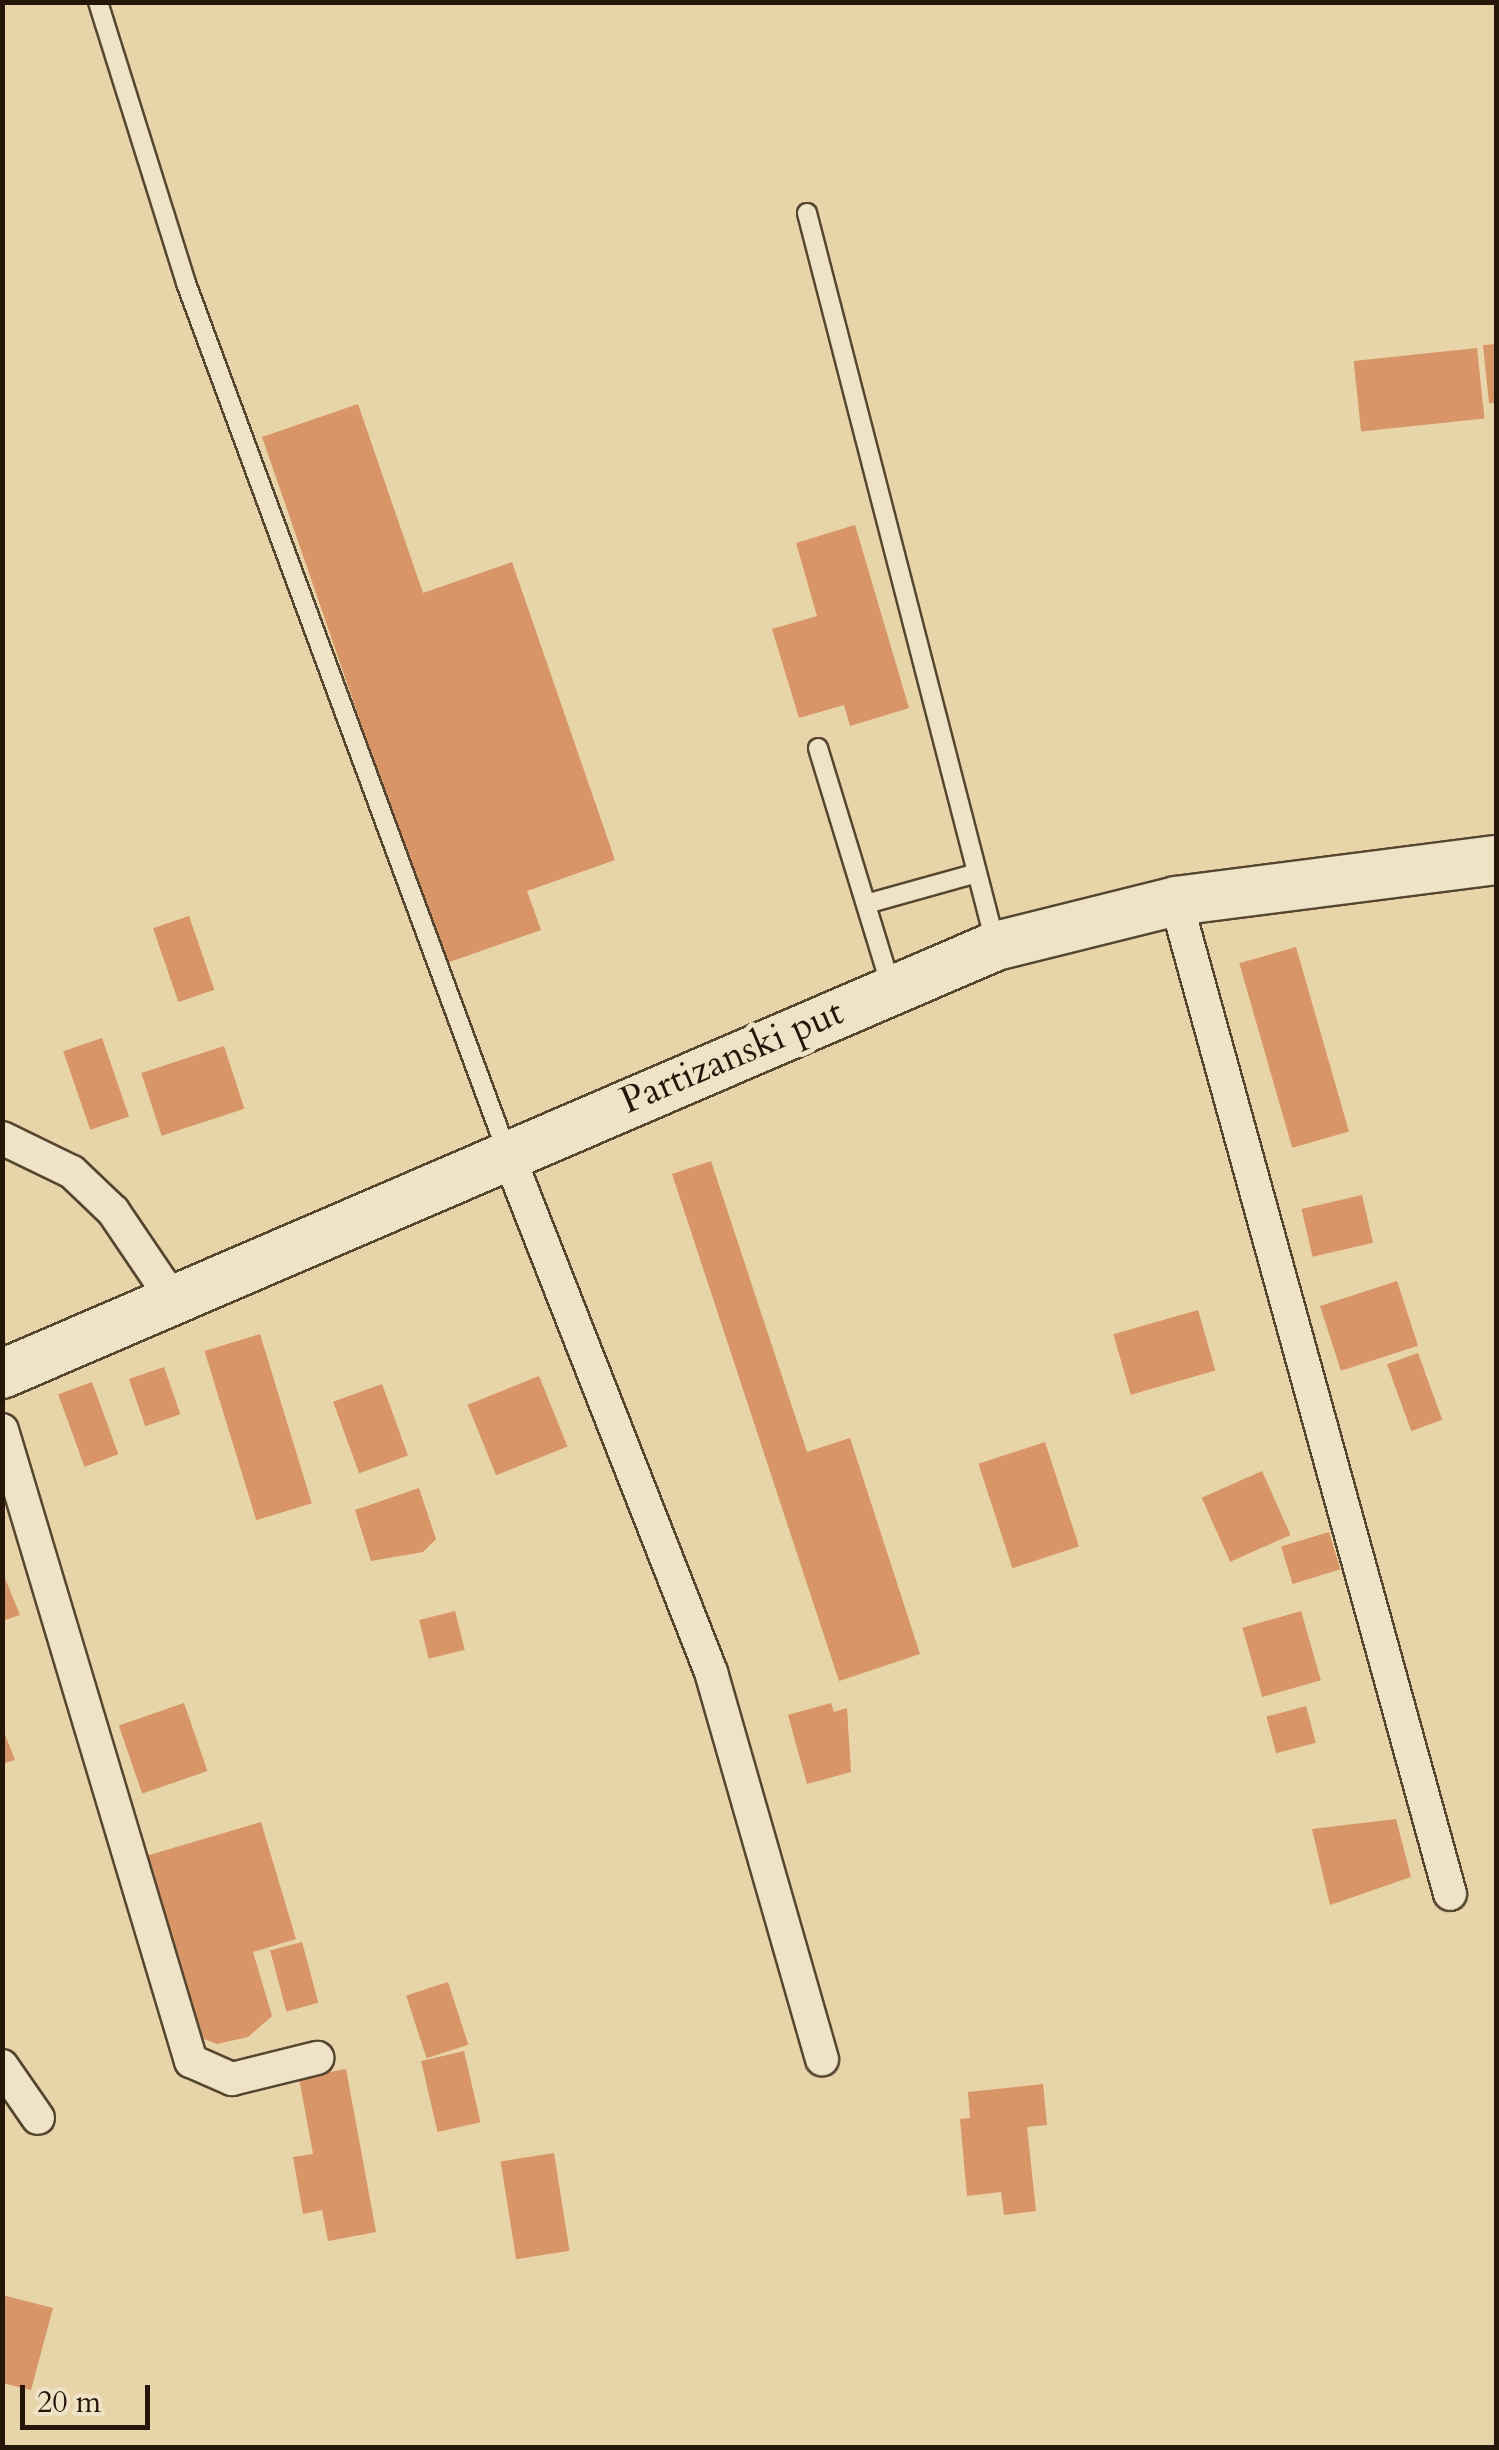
<!DOCTYPE html>
<style>
body{margin:0}
#map{position:relative;width:1499px;height:2450px;overflow:hidden;background:#e7d4a9;font-family:Cardo,serif}
div>[style]{position:absolute}
[style*='--x']{left:calc(var(--x)*1px);top:calc(var(--y)*1px);width:calc(var(--w)*1px);rotate:calc(var(--a)*1deg)}
.building>*{inset:0;background:#d89567;transform-origin:0 0}
.roads{filter:drop-shadow(2px 0 #564630) drop-shadow(-2px 0 #564630) drop-shadow(0 2px #564630) drop-shadow(0 -2px #564630)}
.lane>*{height:18px;margin:-9px;padding:0 9px;transform-origin:9px;border-radius:9px;background:#efe3c7}
.street>*{height:32px;margin:-16px;padding:0 16px;transform-origin:16px;border-radius:16px;background:#efe3c7}
.secondary>*{height:48px;margin:-24px;padding:0 24px;transform-origin:24px;border-radius:24px;background:#efe3c7}
span{translate:-50% -50%;white-space:nowrap;text-align:center;line-height:1.15;-webkit-text-stroke:10px #efe3c7;paint-order:stroke}
.street-label{font-size:38px;color:#261608}
.frame{position:absolute;inset:0;border:5px solid #261608;pointer-events:none}
.scale{position:absolute;left:20px;top:2385px;width:130px;height:45px;box-sizing:border-box;border:5px solid #261608;border-top:0;padding-left:12px;font-size:30px;line-height:35px;white-space:nowrap;color:#261608;-webkit-text-stroke:8px #efe3c7;paint-order:stroke}
</style>
<div id="map">
<div class="building">
<i style="clip-path:polygon(1496px 344px,1496px 403px,1489px 403px,1483px 345px)"></i>
<i style="left:1477px;top:348px;width:71px;height:124px;rotate:84deg"></i>
<i style="clip-path:polygon(358px 404px,423px 593px,512px 562px,615px 860px,527px 891px,541px 930px,444px 964px,262px 437px)"></i>
<i style="clip-path:polygon(855px 525px,909px 708px,850px 726px,844px 705px,799px 718px,772px 629px,817px 616px,796px 543px)"></i>
<i style="left:189px;top:916px;width:78px;height:38px;rotate:71deg"></i>
<i style="left:1296px;top:947px;width:192px;height:59px;rotate:74deg"></i>
<i style="left:102px;top:1038px;width:83px;height:41px;rotate:71deg"></i>
<i style="left:224px;top:1046px;width:66px;height:87px;rotate:72deg"></i>
<i style="clip-path:polygon(711px 1161px,807px 1452px,850px 1438px,920px 1654px,839px 1681px,672px 1174px)"></i>
<i style="left:1362px;top:1195px;width:49px;height:62px;rotate:77deg"></i>
<i style="left:1397px;top:1281px;width:68px;height:81px;rotate:72deg"></i>
<i style="left:1198px;top:1310px;width:63px;height:88px;rotate:74deg"></i>
<i style="left:260px;top:1334px;width:177px;height:58px;rotate:73deg"></i>
<i style="left:1418px;top:1353px;width:71px;height:33px;rotate:70deg"></i>
<i style="left:164px;top:1367px;width:50px;height:37px;rotate:71deg"></i>
<i style="left:539px;top:1376px;width:76px;height:77px;rotate:68deg"></i>
<i style="left:92px;top:1382px;width:77px;height:36px;rotate:70deg"></i>
<i style="left:382px;top:1384px;width:76px;height:52px;rotate:70deg"></i>
<i style="left:1045px;top:1442px;width:110px;height:70px;rotate:72deg"></i>
<i style="left:1262px;top:1471px;width:70px;height:66px;rotate:66deg"></i>
<i style="clip-path:polygon(419px 1488px,436px 1539px,423px 1552px,371px 1561px,355px 1510px)"></i>
<i style="left:1329px;top:1532px;width:39px;height:50px;rotate:73deg"></i>
<i style="clip-path:polygon(2px 1571px,20px 1615px,2px 1621px)"></i>
<i style="left:455px;top:1611px;width:40px;height:37px;rotate:76deg"></i>
<i style="left:1301px;top:1611px;width:72px;height:61px;rotate:74deg"></i>
<i style="left:184px;top:1703px;width:72px;height:69px;rotate:71deg"></i>
<i style="clip-path:polygon(831px 1703px,834px 1712px,847px 1708px,851px 1772px,807px 1784px,788px 1715px)"></i>
<i style="left:1306px;top:1706px;width:38px;height:41px;rotate:75deg"></i>
<i style="clip-path:polygon(2px 1727px,15px 1760px,2px 1764px)"></i>
<i style="clip-path:polygon(1396px 1819px,1411px 1877px,1330px 1905px,1312px 1829px)"></i>
<i style="clip-path:polygon(261px 1822px,296px 1939px,253px 1952px,272px 2016px,248px 2037px,217px 2044px,199px 2037px,146px 1856px)"></i>
<i style="left:302px;top:1942px;width:63px;height:33px;rotate:75deg"></i>
<i style="left:448px;top:1982px;width:66px;height:44px;rotate:72deg"></i>
<i style="left:464px;top:2051px;width:73px;height:44px;rotate:77deg"></i>
<i style="clip-path:polygon(346px 2069px,376px 2232px,328px 2241px,322px 2210px,303px 2214px,293px 2157px,313px 2154px,299px 2078px)"></i>
<i style="clip-path:polygon(1043px 2084px,1047px 2125px,1027px 2127px,1036px 2211px,1004px 2215px,1001px 2192px,967px 2196px,960px 2119px,970px 2118px,968px 2092px)"></i>
<i style="left:554px;top:2153px;width:99px;height:54px;rotate:81deg"></i>
<i style="clip-path:polygon(2px 2295px,53px 2308px,31px 2390px,2px 2383px)"></i>
</div>
<div class="roads">
<div class="lane">
<i style="--x:98;--y:2;--w:294;--a:72.6"></i>
<i style="--x:186;--y:283;--w:926;--a:69.73"></i>
<i style="--x:807;--y:213;--w:757;--a:75.54"></i>
<i style="--x:818;--y:748;--w:253;--a:73"></i>
<i style="--x:866;--y:904;--w:115;--a:-15.6"></i>
</div>
<div class="street">
<i style="--x:1176;--y:901;--w:1030;--a:74.57"></i>
<i style="--x:2;--y:1138;--w:78;--a:25.9"></i>
<i style="--x:72;--y:1172;--w:57;--a:43.6"></i>
<i style="--x:113;--y:1211;--w:105;--a:55.9"></i>
<i style="--x:507;--y:1152;--w:559;--a:68.58"></i>
<i style="--x:711;--y:1672;--w:403;--a:74"></i>
<i style="--x:2;--y:1430;--w:659;--a:73.33"></i>
<i style="--x:191;--y:2061;--w:45;--a:23.7"></i>
<i style="--x:232;--y:2079;--w:88;--a:-13.9"></i>
<i style="--x:2;--y:2066;--w:63;--a:55.3"></i>
</div>
<div class="secondary">
<i style="--x:2;--y:1374;--w:1082;--a:-23.3"></i>
<i style="--x:996;--y:946;--w:186;--a:-14"></i>
<i style="--x:1176;--y:901;--w:323;--a:-7.3"></i>
</div>
</div>
<div class="street-label">
<span style="left:732px;top:1057px;rotate:-23deg">Partizanski put</span>
</div>
<div class="frame"></div>
<div class="scale">20 m</div>
</div>
